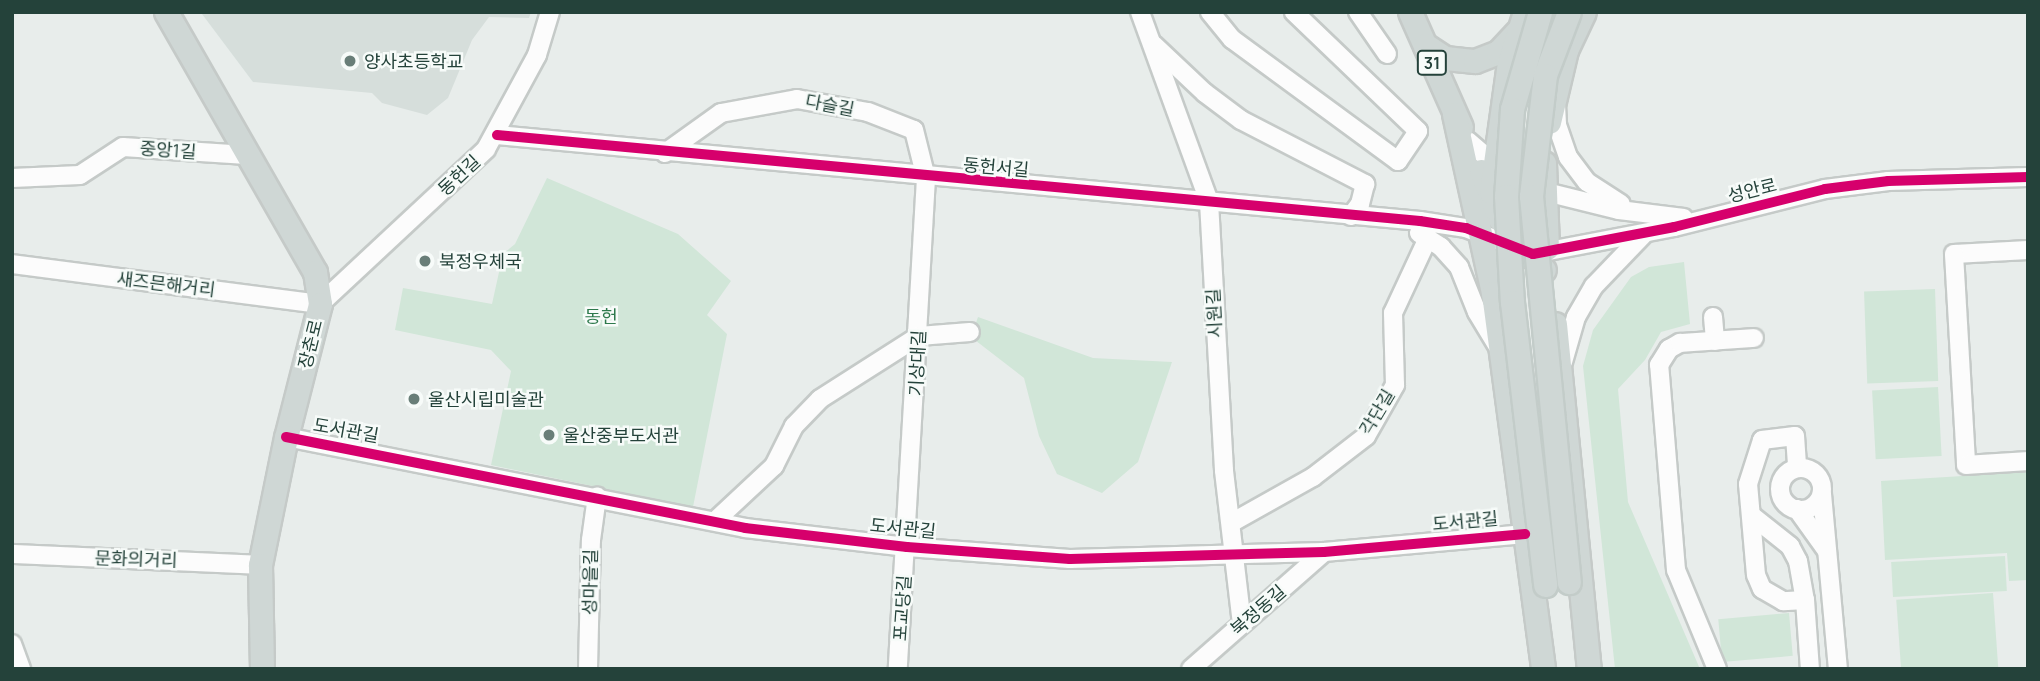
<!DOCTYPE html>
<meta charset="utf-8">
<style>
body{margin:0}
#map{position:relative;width:2040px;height:681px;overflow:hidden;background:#e8edeb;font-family:Manrope,"Noto Sans KR",sans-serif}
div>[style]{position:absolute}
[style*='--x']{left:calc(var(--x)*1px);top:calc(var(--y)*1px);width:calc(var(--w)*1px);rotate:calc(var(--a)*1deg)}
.built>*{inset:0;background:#d6dedb}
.green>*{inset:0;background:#d1e6d8;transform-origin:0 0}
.roads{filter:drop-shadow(2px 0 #c5cac8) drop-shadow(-2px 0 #c5cac8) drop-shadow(0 2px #c5cac8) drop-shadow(0 -2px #c5cac8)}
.minor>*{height:18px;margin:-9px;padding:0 9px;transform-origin:9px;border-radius:9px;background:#fcfcfc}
.minor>.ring{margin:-9px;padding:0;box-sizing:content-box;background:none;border:18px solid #fcfcfc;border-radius:50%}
.major>*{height:23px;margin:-11.5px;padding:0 11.5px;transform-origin:11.5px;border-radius:11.5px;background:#cfd7d5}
.bridges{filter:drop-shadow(2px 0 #c3ccc9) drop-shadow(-2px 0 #c3ccc9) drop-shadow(0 2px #c3ccc9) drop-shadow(0 -2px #c3ccc9)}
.major-bridge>*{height:23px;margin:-11.5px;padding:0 11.5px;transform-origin:11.5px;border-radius:11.5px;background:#cfd7d5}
.cycleway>*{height:10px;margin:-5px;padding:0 5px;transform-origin:5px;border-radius:5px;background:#d6006c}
.dots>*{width:19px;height:19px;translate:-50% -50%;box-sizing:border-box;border:4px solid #f7fbf9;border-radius:50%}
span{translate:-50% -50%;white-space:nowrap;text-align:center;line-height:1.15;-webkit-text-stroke:5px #f7fbf9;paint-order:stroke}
.shield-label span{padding:2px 5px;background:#f7fbf9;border:2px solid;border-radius:5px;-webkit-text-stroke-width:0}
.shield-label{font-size:16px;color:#24423a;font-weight:700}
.poi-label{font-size:18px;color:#24423a}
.left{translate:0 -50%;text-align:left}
.street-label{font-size:18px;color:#24423a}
.park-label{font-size:18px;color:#2d794c}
.frame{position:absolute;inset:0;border:14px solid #24423a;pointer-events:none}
</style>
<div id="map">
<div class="built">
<i style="clip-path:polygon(531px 12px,529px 18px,489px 17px,472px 40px,448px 98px,427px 115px,382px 103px,372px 93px,253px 82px,202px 14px)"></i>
</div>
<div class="green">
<i style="clip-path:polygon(547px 178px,678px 234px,731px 281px,707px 315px,727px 334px,693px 507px,491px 465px,511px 371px,491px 350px,395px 330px,403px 288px,492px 304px,503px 254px,515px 244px)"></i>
<i style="clip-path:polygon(1684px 262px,1690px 324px,1661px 332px,1645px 360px,1618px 389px,1628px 502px,1700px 669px,1615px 669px,1583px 366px,1593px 330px,1631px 277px,1649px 267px)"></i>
<i style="left:1935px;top:289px;width:92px;height:71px;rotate:88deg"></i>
<i style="clip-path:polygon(978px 317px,1093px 358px,1172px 362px,1138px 462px,1102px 493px,1057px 474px,1039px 436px,1024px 378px,971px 337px)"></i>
<i style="left:1938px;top:387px;width:69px;height:66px;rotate:87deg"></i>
<i style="clip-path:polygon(2028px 472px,2028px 580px,2009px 581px,2007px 553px,1885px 560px,1881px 481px)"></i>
<i style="left:2005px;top:556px;width:35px;height:114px;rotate:87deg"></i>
<i style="left:1993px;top:593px;width:76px;height:97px;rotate:86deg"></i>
<i style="left:1789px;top:613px;width:43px;height:71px;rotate:85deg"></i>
</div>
<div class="roads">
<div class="minor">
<i style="--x:1140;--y:12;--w:202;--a:70"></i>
<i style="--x:1209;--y:202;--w:269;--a:86.8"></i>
<i style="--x:1224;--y:471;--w:154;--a:83.3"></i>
<i style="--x:1210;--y:12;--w:35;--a:51"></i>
<i style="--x:1232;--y:39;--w:206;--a:36.3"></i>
<i style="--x:1398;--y:161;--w:36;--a:-56"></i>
<i style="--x:1418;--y:131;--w:172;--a:-136.2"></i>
<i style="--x:1358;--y:12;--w:51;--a:55.4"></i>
<i style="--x:1154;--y:45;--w:70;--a:43.3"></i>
<i style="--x:1205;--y:93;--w:45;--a:36.9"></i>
<i style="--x:1241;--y:120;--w:140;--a:27.3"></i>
<i style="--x:1365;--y:184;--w:21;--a:104"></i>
<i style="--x:1360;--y:204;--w:15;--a:127"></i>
<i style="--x:1556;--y:105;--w:20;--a:87"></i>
<i style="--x:1557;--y:125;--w:34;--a:71"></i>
<i style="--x:1568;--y:157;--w:31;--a:53"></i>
<i style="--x:1587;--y:182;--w:40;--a:32.9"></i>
<i style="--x:497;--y:135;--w:927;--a:5.32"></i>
<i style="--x:1420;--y:221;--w:47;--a:8.7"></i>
<i style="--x:1466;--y:228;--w:72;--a:21.2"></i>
<i style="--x:1533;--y:254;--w:144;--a:-10.8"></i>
<i style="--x:1674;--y:227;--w:156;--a:-14.1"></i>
<i style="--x:1825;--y:189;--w:64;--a:-7.2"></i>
<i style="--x:1888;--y:181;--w:140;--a:-1.6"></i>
<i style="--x:1468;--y:141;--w:33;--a:41"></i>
<i style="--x:1493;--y:163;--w:56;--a:29.7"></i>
<i style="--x:1542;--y:191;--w:79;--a:13.9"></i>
<i style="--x:1619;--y:210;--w:65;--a:7"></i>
<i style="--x:665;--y:153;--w:69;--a:-35.5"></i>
<i style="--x:721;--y:113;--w:77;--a:-10.4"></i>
<i style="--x:797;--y:99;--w:72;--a:10.4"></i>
<i style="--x:868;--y:112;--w:49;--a:21.4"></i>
<i style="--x:914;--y:130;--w:49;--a:76"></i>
<i style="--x:926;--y:178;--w:492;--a:93.3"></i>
<i style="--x:12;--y:178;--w:68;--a:-2.5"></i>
<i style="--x:80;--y:175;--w:51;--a:-33.1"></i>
<i style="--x:123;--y:147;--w:124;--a:3.7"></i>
<i style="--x:1419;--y:233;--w:26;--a:32"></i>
<i style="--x:1441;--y:247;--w:27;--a:48"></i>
<i style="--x:1459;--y:267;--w:48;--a:68.2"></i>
<i style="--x:1477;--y:312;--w:39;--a:59"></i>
<i style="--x:2028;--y:250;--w:74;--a:176.9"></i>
<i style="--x:1954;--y:254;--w:211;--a:86.7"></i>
<i style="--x:1966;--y:465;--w:62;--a:-3.7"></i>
<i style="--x:12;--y:264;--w:311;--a:7.4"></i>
<i style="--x:320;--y:304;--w:227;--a:-43"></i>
<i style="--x:486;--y:149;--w:107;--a:-61.5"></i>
<i style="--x:537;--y:55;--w:45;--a:-73.2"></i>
<i style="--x:1713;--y:317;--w:24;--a:85"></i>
<i style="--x:1563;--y:362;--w:47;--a:-73.9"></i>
<i style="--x:1576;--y:317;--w:36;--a:-60"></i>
<i style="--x:1594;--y:286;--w:71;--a:-46.1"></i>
<i style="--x:286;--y:437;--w:468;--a:11.2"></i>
<i style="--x:745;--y:528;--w:163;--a:6.7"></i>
<i style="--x:907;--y:547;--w:163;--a:4.2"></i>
<i style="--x:1070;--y:559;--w:254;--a:-1.6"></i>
<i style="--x:1324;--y:552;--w:202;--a:-5.1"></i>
<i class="ring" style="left:1780px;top:468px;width:24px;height:24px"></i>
<i style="--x:1822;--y:494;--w:176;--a:84.8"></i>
<i style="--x:1797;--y:509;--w:52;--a:54.5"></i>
<i style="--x:1751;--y:515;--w:50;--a:38.5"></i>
<i style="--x:1790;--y:546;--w:17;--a:62"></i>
<i style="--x:1798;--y:561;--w:40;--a:80"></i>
<i style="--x:1805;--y:600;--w:22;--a:177"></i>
<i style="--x:1783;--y:601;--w:24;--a:-150"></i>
<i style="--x:1762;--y:589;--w:15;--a:-113"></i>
<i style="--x:1756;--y:575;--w:91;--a:-95"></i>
<i style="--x:1748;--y:484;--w:46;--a:-72.3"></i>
<i style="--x:1762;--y:440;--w:33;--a:-7"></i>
<i style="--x:1795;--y:436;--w:32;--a:86"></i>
<i style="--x:715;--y:521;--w:81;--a:-43"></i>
<i style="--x:774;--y:466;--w:45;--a:-63.4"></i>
<i style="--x:794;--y:426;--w:37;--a:-46"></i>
<i style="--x:820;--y:399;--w:117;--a:-32.5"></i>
<i style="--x:919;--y:336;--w:51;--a:-4.5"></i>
<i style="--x:1231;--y:523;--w:94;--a:-29.3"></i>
<i style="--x:1313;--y:477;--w:67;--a:-37.7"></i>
<i style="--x:1366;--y:436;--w:59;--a:-60.4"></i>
<i style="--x:1395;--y:385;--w:72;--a:-91.6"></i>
<i style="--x:1393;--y:313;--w:83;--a:-65"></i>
<i style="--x:12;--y:554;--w:248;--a:2.5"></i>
<i style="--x:1805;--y:600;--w:69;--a:85.9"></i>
<i style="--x:12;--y:644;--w:27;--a:70"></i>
<i style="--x:588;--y:669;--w:129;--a:-88.7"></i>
<i style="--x:591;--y:540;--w:44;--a:-82.2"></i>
<i style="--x:1191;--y:669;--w:177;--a:-41.3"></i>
<i style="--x:1717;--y:669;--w:107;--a:-112.5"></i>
<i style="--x:1676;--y:570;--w:206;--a:-94.7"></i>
<i style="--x:1659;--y:365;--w:19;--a:-58"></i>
<i style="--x:1669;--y:349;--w:13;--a:-29"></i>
<i style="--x:1680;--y:343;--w:74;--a:-3.9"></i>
</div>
<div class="major">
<i style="--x:166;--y:12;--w:300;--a:60.2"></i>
<i style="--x:315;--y:272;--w:32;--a:81"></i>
<i style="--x:320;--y:304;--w:137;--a:104.3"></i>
<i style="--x:286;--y:437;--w:131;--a:101.5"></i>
<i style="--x:260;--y:565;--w:104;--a:88.9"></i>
<i style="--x:1410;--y:12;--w:126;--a:66.1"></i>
<i style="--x:1425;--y:45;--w:24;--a:33"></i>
<i style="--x:1445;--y:58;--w:30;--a:6"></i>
<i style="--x:1475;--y:61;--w:25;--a:-21"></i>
<i style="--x:1498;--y:52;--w:26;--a:-47"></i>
<i style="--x:1454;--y:114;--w:183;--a:77.7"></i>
<i style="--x:1493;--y:293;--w:379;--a:82.4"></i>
<i style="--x:1549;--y:122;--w:74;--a:-76.7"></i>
<i style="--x:1566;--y:50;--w:42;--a:-64.7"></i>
<i style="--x:1544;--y:163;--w:85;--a:88"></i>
<i style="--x:1481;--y:171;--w:52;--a:68.4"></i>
<i style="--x:1500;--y:219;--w:67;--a:49.2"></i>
<i style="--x:1491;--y:192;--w:130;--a:-82.1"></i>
<i style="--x:1509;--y:63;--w:53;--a:-72.6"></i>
<i style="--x:1555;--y:324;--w:347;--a:84.4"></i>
</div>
</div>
<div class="bridges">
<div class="major-bridge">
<i style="--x:1540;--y:12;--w:101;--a:106.1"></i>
<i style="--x:1512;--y:109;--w:87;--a:93.9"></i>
<i style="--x:1506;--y:196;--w:106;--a:86.8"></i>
<i style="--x:1512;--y:302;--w:285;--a:83.3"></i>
<i style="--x:1569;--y:12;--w:67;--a:110.9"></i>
<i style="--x:1545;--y:75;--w:122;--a:96.6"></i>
<i style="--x:1531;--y:196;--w:388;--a:84.4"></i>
</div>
</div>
<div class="cycleway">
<i style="--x:497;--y:135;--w:927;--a:5.32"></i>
<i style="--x:1420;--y:221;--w:47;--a:8.7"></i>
<i style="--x:1466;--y:228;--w:72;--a:21.2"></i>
<i style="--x:1533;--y:254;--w:144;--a:-10.8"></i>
<i style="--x:1674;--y:227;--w:156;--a:-14.1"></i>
<i style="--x:1825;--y:189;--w:64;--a:-7.2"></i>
<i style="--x:1888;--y:181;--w:140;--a:-1.6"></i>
<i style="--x:286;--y:437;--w:468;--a:11.2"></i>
<i style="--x:745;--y:528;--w:163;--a:6.7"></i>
<i style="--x:907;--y:547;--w:163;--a:4.2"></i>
<i style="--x:1070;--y:559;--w:254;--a:-1.6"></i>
<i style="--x:1324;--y:552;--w:202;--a:-5.1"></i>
</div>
<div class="dots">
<i style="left:350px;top:61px;background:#697e78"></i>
<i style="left:425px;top:261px;background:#697e78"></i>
<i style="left:414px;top:399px;background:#697e78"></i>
<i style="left:549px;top:435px;background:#697e78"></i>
</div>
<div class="shield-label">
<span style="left:1432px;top:63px">31</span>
</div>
<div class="poi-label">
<span class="left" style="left:364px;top:61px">양사초등학교</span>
<span class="left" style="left:439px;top:261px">북정우체국</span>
<span class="left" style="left:428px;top:399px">울산시립미술관</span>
<span class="left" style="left:563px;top:435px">울산중부도서관</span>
</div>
<div class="street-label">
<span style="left:830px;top:105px;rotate:11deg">다슬길</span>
<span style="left:168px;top:150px;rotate:4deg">중앙1길</span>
<span style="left:996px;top:167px;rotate:5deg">동헌서길</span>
<span style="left:459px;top:175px;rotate:-43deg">동헌길</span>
<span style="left:1752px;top:190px;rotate:-14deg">성안로</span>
<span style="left:166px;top:284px;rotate:7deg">새즈믄해거리</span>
<span style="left:1214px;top:313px;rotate:-93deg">시원길</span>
<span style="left:310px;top:344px;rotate:-76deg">장춘로</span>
<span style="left:917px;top:363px;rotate:-87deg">기상대길</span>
<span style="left:1377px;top:412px;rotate:-59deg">각단길</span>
<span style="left:346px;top:430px;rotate:10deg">도서관길</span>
<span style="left:1465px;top:521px;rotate:-5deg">도서관길</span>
<span style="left:903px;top:528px;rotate:6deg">도서관길</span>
<span style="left:136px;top:559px;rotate:2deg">문화의거리</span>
<span style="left:590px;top:582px;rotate:-89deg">성마을길</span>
<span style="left:902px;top:608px;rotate:-86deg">포교당길</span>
<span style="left:1258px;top:610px;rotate:-41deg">북정동길</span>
</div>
<div class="park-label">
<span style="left:601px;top:316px">동헌</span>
</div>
<div class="frame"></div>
</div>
